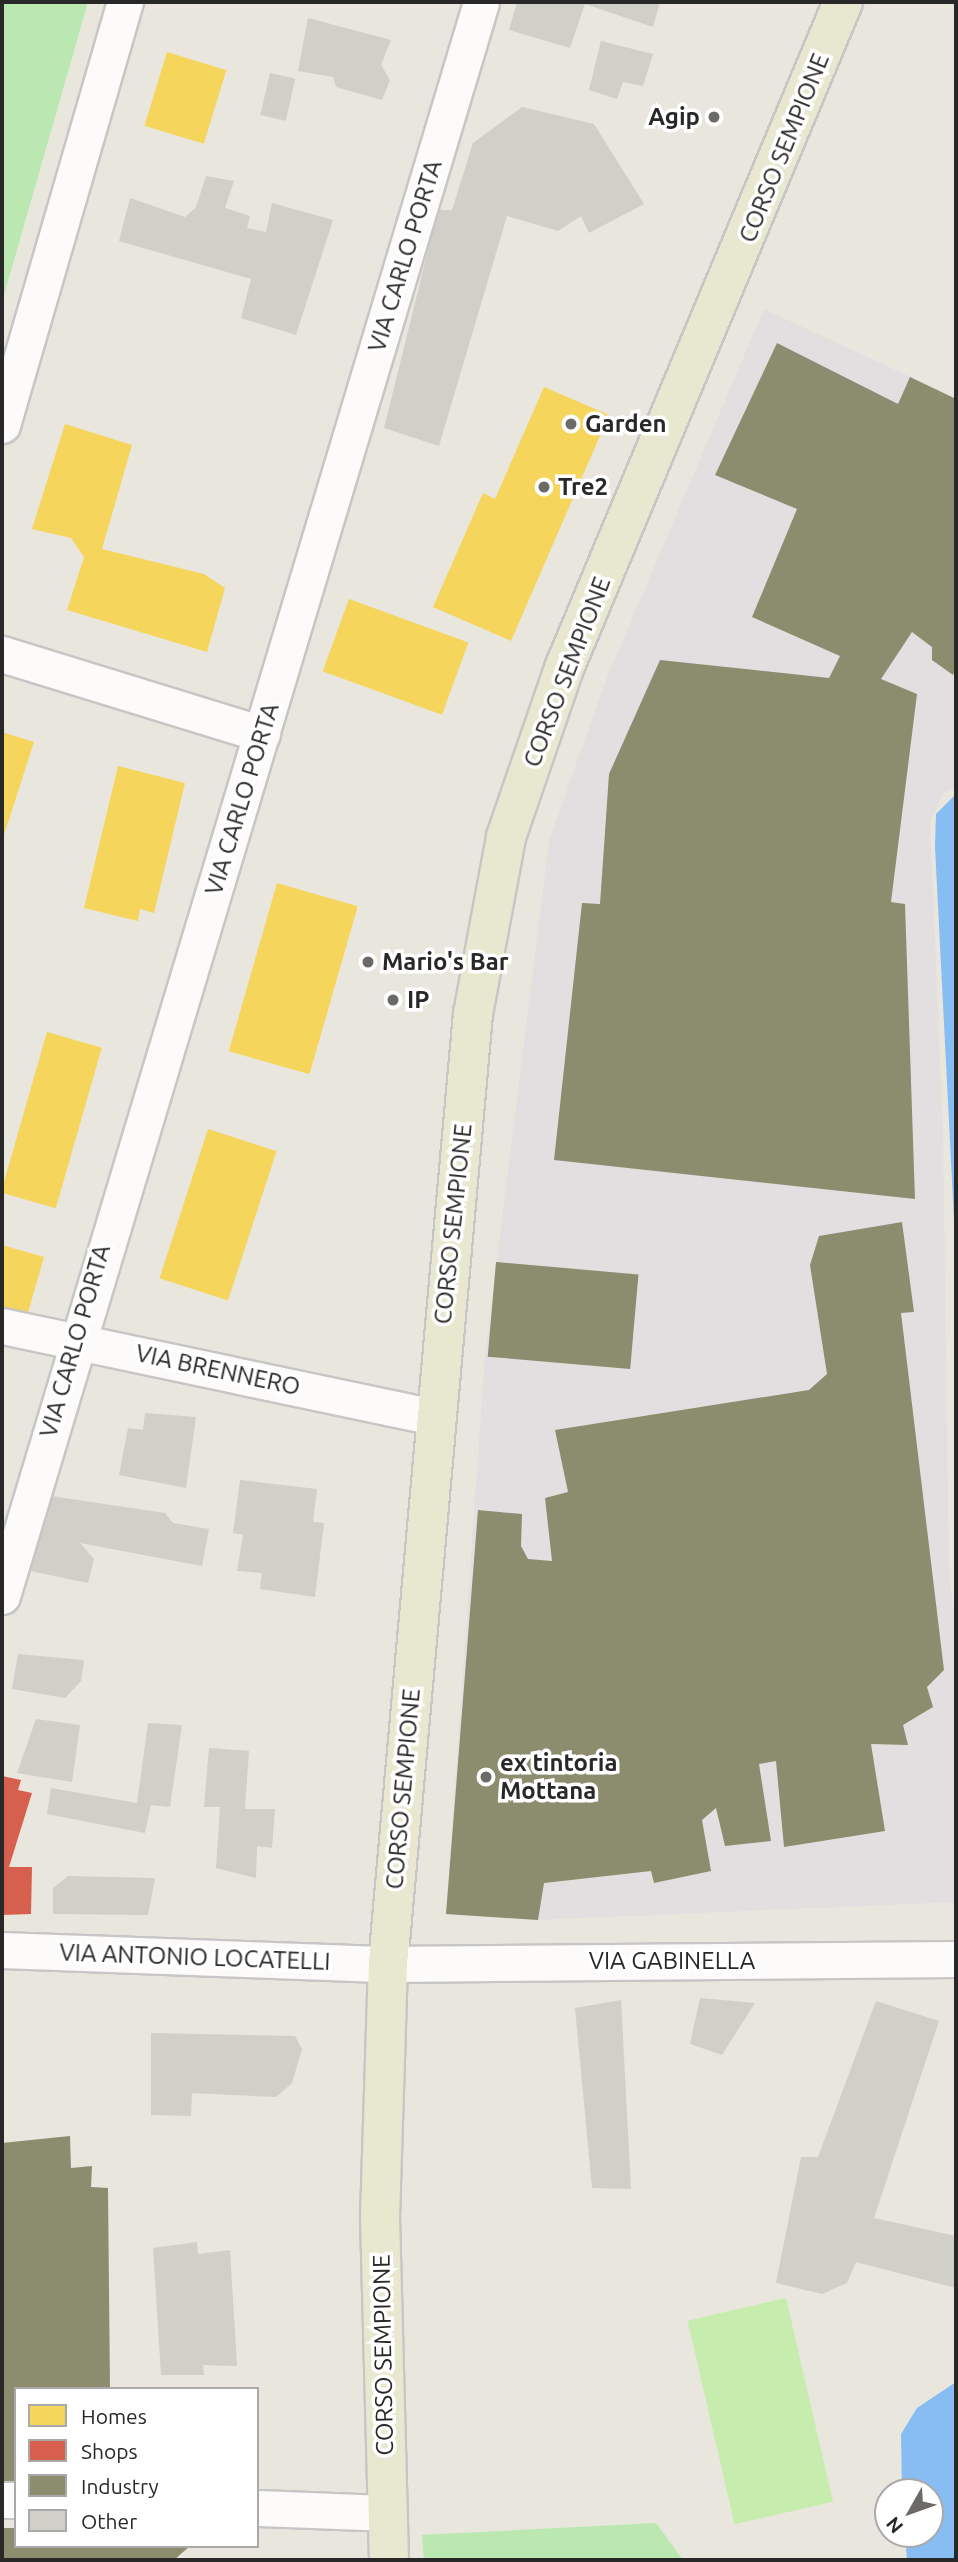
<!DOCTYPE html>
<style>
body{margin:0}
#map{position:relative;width:958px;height:2562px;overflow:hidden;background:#e8e6dd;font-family:Ubuntu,sans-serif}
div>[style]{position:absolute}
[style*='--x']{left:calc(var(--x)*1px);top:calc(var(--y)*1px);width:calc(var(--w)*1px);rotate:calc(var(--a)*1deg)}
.industrial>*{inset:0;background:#e3dfe1}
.green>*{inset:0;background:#bbe8b1}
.pitch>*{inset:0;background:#c7edae;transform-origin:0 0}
.water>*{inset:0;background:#87bdf2}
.homes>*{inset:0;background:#f6d55c;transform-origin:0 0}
.shops>*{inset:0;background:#d6604d}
.industry>*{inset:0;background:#8c8c6e;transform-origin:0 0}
.building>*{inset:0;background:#d0cfc8;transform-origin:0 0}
.roads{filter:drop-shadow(2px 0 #c7c6c6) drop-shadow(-2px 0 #c7c6c6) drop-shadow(0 2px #c7c6c6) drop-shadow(0 -2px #c7c6c6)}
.street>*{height:35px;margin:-17.5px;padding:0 17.5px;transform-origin:17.5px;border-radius:17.5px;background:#fcfbfa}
.primary>*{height:38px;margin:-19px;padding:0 19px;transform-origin:19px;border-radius:19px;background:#e8e8d0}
.dots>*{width:19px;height:19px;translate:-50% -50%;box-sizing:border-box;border:4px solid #fff;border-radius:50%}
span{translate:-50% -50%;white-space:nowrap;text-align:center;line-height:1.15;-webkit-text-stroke:7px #fff;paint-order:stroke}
.poi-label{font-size:24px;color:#282828;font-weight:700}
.right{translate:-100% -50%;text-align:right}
.left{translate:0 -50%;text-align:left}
.street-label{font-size:24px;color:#282828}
.frame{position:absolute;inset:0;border:4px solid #282828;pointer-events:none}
.legend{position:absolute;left:14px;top:2387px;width:245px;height:161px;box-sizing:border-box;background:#fff;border:2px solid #a9a9a9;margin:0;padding:9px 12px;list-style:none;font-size:21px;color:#282828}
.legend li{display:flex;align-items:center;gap:14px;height:35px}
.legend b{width:35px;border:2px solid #a9a9a9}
.north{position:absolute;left:874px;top:2478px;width:70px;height:70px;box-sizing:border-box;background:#fff;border:2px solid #a9a9a9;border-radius:50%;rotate:230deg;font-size:19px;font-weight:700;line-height:28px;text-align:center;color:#282828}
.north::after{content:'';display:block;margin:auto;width:24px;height:32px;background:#6b6a67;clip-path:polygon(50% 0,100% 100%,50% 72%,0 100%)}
</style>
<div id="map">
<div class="industrial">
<i style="clip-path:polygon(764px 309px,956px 398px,956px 788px,943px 793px,930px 822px,943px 1132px,949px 1572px,956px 1635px,956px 1902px,538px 1920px,446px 1914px,485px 1356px,549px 841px,606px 680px)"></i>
</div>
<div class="green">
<i style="clip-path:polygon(2px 2px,88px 2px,2px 302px)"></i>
<i style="clip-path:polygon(656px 2523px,683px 2560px,424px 2560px,422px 2535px)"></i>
</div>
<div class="pitch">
<i style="left:786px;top:2298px;width:209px;height:101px;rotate:77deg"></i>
</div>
<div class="water">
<i style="clip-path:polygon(956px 794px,956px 1259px,935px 847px,936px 814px)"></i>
<i style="clip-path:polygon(956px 2382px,956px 2560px,907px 2560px,905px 2534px,930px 2534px,930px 2492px,902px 2492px,901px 2434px,917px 2408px)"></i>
</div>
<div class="homes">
<i style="left:167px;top:52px;width:62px;height:77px;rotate:17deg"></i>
<i style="clip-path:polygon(544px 387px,609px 415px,511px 641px,433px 607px,483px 493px,495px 499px)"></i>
<i style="clip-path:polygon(65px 424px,132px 445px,102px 549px,204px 574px,225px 588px,207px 652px,67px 610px,84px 557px,71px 538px,32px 529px)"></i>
<i style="left:349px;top:599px;width:127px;height:77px;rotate:20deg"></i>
<i style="clip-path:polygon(2px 732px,34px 742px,2px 841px)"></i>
<i style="clip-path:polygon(118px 766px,185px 783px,154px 913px,140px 909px,138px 921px,84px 908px)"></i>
<i style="left:277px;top:883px;width:84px;height:175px;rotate:16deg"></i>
<i style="left:47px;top:1032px;width:57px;height:167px;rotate:16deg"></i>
<i style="left:208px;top:1129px;width:72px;height:157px;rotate:18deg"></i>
<i style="clip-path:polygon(2px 1245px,44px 1257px,27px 1316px,2px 1312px)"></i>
</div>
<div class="shops">
<i style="clip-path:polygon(2px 1776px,21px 1780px,18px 1790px,32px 1793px,9px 1867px,32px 1867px,31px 1914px,2px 1915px)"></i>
</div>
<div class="industry">
<i style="clip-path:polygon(777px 343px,898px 404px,910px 377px,956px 399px,956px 668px,953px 675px,932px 660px,932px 647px,912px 632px,881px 679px,917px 694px,891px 902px,905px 904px,915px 1199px,554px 1160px,582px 903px,600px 904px,609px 774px,660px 660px,829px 678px,840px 656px,752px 617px,797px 509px,715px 475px)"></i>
<i style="clip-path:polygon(902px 1222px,914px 1312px,901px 1313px,944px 1670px,927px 1687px,933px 1707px,903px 1725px,908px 1745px,871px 1744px,885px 1831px,784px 1847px,776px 1761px,759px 1764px,771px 1841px,725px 1846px,716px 1808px,702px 1820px,711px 1871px,654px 1883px,651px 1871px,544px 1883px,538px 1920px,446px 1914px,478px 1510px,522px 1514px,521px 1546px,528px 1559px,552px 1561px,545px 1498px,568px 1492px,555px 1430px,809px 1390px,827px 1374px,810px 1265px,819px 1236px)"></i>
<i style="left:496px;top:1262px;width:143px;height:95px;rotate:5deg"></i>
<i style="clip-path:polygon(70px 2136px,71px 2168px,92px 2166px,91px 2187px,108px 2188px,110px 2389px,16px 2389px,16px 2487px,2px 2487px,2px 2143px)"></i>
<i style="clip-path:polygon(2px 2528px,16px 2528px,16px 2546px,190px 2546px,174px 2560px,2px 2560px)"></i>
</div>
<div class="building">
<i style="clip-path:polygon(517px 2px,660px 2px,653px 27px,585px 4px,570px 48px,509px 30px)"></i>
<i style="clip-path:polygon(308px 18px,391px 40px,381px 65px,390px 80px,382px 100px,336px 87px,333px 77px,298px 71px)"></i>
<i style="clip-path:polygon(601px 41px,653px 54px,643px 86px,623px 82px,617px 99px,589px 90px)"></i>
<i style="left:270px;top:73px;width:26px;height:43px;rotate:13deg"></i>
<i style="clip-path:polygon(522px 107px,594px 124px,644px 204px,589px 233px,581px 216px,558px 231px,507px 216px,439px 446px,384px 428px,438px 210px,452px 210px,473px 143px)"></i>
<i style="clip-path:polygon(206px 176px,234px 181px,225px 208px,250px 216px,247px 228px,266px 232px,272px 203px,333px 220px,296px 335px,241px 318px,251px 279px,119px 241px,130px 198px,185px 217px,196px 207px)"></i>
<i style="clip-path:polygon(145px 1413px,196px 1417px,186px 1488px,119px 1475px,128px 1428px,143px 1430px)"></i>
<i style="clip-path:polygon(240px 1480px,317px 1489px,313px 1522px,324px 1523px,315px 1597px,260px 1589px,262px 1573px,237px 1571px,243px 1535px,233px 1533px)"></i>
<i style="clip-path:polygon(51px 1496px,165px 1513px,173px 1523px,209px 1529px,202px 1566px,80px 1543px,94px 1559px,88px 1583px,30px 1571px)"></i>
<i style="clip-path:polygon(18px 1654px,84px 1660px,81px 1681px,65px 1698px,12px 1689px)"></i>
<i style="clip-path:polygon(36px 1719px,80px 1725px,72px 1782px,17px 1773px)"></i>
<i style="clip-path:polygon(148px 1723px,182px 1725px,170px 1807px,151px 1805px,145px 1833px,47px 1814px,51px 1788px,137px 1803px)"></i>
<i style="clip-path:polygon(209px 1748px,249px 1751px,245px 1809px,275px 1809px,272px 1848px,257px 1846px,256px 1878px,216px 1868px,220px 1807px,204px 1807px)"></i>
<i style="clip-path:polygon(68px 1876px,155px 1878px,148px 1915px,53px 1914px,53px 1888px)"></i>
<i style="clip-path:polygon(700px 1998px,755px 2003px,722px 2055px,690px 2044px)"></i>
<i style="clip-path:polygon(621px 2000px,631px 2189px,592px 2188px,575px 2008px)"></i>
<i style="clip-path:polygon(876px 2001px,939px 2021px,874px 2218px,956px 2236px,956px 2288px,856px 2262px,847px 2283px,822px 2294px,776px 2283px,801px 2157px,818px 2157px)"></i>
<i style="clip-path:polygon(151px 2033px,295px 2036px,302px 2049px,292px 2083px,276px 2097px,192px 2093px,191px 2116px,151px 2115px)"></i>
<i style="clip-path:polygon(197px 2242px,198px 2254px,230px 2250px,237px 2366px,203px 2365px,204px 2375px,161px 2375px,153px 2248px)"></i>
</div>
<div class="roads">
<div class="street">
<i style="--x:2;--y:425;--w:441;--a:-73.8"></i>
<i style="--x:2;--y:654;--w:272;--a:17.1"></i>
<i style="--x:2;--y:1326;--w:441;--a:11.9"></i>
<i style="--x:2;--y:1596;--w:1664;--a:-73.27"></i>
<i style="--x:2;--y:1950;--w:386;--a:2.1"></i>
<i style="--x:388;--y:1964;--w:568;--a:-0.5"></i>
<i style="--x:2;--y:2500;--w:14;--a:0"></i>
<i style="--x:257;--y:2508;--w:129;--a:2.2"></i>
</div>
<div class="primary">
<i style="--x:389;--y:2560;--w:342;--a:-91.5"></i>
<i style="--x:380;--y:2218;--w:254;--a:-88.2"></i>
<i style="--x:388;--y:1964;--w:954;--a:-84.89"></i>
<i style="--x:473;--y:1014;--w:180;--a:-79.4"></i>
<i style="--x:506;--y:837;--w:181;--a:-71"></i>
<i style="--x:565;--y:666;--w:720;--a:-67.28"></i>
</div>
</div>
<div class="dots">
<i style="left:714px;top:117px;background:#6b6a67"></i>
<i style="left:571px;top:424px;background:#6b6a67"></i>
<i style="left:544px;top:487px;background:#6b6a67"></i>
<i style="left:368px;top:962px;background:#6b6a67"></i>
<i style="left:393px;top:1000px;background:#6b6a67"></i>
<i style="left:486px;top:1777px;background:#6b6a67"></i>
</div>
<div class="poi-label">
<span class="right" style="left:700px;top:117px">Agip</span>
<span class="left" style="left:585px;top:424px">Garden</span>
<span class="left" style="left:558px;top:487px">Tre2</span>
<span class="left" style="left:382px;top:962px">Mario's Bar</span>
<span class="left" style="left:407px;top:1000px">IP</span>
<span class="left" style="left:500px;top:1777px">ex tintoria<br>Mottana</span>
</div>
<div class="street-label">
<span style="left:784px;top:148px;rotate:-68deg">CORSO SEMPIONE</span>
<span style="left:405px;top:256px;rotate:-73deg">VIA CARLO PORTA</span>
<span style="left:567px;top:672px;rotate:-69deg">CORSO SEMPIONE</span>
<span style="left:242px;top:799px;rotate:-73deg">VIA CARLO PORTA</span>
<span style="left:453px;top:1224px;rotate:-84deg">CORSO SEMPIONE</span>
<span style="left:75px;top:1341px;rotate:-74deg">VIA CARLO PORTA</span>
<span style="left:218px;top:1370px;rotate:12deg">VIA BRENNERO</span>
<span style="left:403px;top:1789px;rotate:-85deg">CORSO SEMPIONE</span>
<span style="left:195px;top:1957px;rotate:2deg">VIA ANTONIO LOCATELLI</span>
<span style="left:672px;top:1961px">VIA GABINELLA</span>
<span style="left:383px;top:2355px;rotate:-91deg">CORSO SEMPIONE</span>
</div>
<div class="frame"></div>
<ul class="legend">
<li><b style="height:19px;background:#f6d55c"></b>Homes</li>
<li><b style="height:19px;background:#d6604d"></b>Shops</li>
<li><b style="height:19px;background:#8c8c6e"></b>Industry</li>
<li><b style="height:19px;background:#d0cfc8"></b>Other</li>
</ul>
<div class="north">N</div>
</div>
